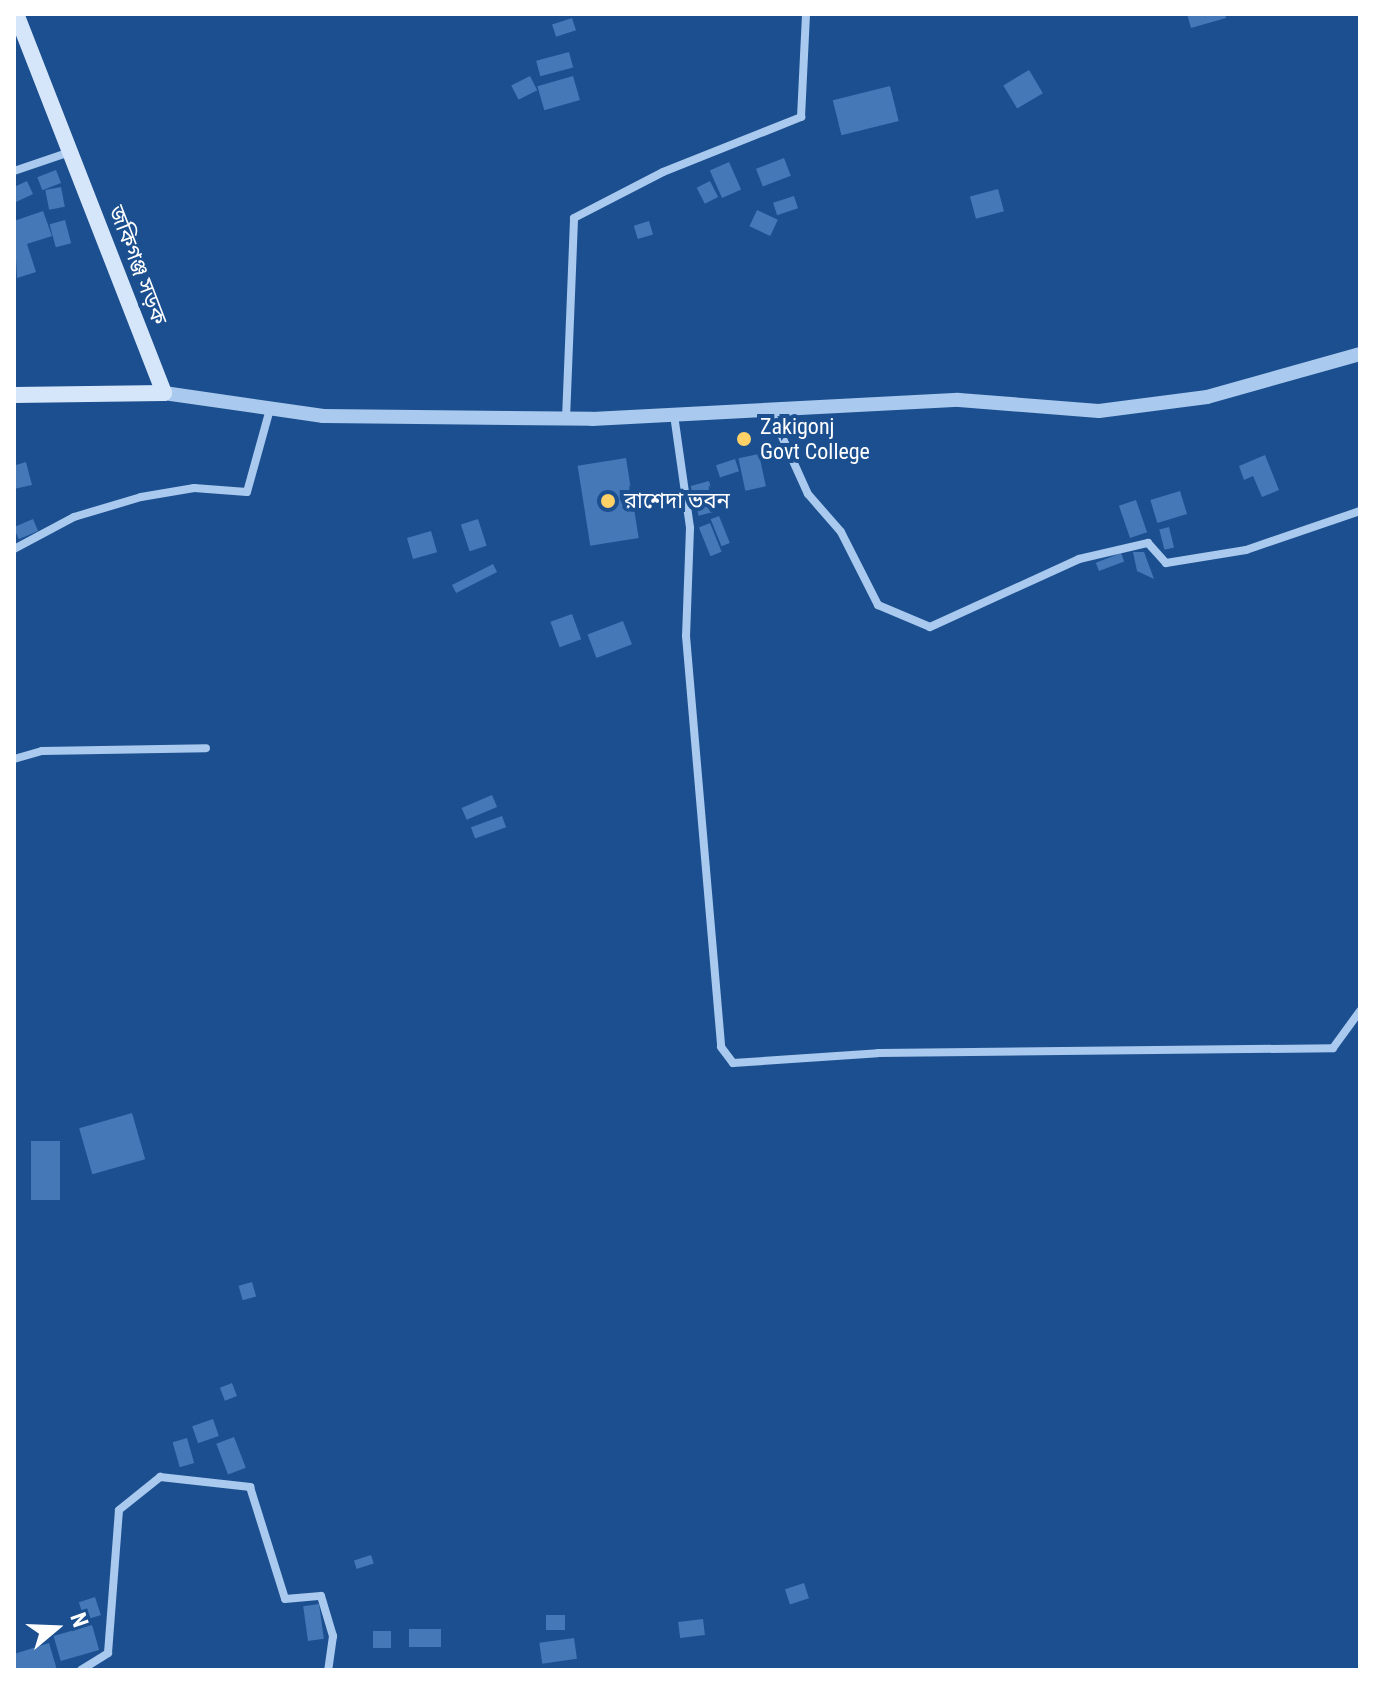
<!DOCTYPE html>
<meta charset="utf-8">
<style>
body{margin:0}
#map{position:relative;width:1374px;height:1684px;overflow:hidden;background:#1b4f8f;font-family:"Roboto Condensed","Noto Sans Bengali",sans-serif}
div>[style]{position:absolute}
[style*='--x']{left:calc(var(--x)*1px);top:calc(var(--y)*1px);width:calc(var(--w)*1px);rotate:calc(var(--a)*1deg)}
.building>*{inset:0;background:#4478b7;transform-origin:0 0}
.minor>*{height:8px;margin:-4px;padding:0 4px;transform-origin:4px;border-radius:4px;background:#a9c9ee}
.tertiary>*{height:14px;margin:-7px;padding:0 7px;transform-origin:7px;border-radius:7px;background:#a9c9ee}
.secondary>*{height:16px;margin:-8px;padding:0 8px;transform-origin:8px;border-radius:8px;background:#d6e6fa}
.dots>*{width:22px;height:22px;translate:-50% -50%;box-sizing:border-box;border:4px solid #1b4f8f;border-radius:50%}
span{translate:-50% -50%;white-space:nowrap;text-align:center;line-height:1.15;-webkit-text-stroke:8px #1b4f8f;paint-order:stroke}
.street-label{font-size:22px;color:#fff}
.poi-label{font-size:22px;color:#fff}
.left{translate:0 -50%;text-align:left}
.frame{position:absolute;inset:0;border:16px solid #fff;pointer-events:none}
.north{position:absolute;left:16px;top:1588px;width:80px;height:80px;-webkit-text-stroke:6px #1b4f8f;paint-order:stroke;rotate:71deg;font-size:22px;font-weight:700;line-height:32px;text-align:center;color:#fff}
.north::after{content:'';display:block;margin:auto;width:28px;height:36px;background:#fff;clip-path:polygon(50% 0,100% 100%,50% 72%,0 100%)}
</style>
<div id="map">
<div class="building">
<i style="clip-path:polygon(1187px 14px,1225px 14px,1226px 18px,1191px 28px)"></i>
<i style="left:572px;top:18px;width:13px;height:21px;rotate:72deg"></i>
<i style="left:569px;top:52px;width:16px;height:34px;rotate:75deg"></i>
<i style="left:1029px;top:70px;width:27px;height:30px;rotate:59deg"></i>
<i style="left:530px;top:76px;width:16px;height:21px;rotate:63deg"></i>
<i style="left:573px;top:76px;width:25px;height:37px;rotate:74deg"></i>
<i style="left:890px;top:86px;width:36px;height:59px;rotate:76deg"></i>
<i style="left:784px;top:158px;width:19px;height:30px;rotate:69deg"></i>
<i style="left:729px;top:162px;width:30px;height:21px;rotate:66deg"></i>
<i style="left:56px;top:170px;width:14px;height:20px;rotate:69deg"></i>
<i style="clip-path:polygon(27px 181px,33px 194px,14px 203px,14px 187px)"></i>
<i style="left:710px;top:181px;width:18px;height:15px;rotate:63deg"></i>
<i style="left:61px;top:187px;width:20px;height:16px;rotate:79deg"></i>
<i style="left:998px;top:189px;width:23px;height:29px;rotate:75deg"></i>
<i style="left:794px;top:196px;width:13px;height:22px;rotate:72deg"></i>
<i style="left:757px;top:210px;width:23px;height:18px;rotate:25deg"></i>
<i style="clip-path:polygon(43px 211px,52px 236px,27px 244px,36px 272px,17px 278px,14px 221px)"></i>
<i style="left:65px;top:220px;width:24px;height:16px;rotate:75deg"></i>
<i style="left:649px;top:221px;width:14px;height:16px;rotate:73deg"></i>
<i style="left:759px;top:454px;width:33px;height:21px;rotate:78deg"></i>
<i style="clip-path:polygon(1265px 455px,1279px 490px,1262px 497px,1253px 476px,1244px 480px,1239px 466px)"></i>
<i style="left:626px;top:458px;width:81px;height:49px;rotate:81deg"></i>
<i style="left:735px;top:459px;width:13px;height:20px;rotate:72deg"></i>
<i style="clip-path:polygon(26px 462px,32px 485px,14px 489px,16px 465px)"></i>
<i style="left:709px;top:481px;width:31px;height:19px;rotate:75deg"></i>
<i style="left:1180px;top:491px;width:24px;height:31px;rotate:73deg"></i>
<i style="left:1136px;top:500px;width:34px;height:18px;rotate:71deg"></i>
<i style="left:719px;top:516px;width:29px;height:9px;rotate:68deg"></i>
<i style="left:33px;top:519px;width:13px;height:21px;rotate:67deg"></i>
<i style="left:478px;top:519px;width:28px;height:18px;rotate:72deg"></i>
<i style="left:710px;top:523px;width:31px;height:12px;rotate:68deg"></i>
<i style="left:1169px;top:527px;width:21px;height:10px;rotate:76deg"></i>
<i style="left:431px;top:531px;width:22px;height:25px;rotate:74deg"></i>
<i style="clip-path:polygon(1133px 552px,1144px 552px,1154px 579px,1137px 571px)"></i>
<i style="left:1121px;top:553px;width:9px;height:27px;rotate:69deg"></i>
<i style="left:493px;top:564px;width:9px;height:46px;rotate:63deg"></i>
<i style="left:572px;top:614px;width:27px;height:23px;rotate:70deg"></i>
<i style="left:623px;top:621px;width:25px;height:38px;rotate:69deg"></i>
<i style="left:492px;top:795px;width:13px;height:33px;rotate:67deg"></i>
<i style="left:502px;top:816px;width:12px;height:33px;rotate:70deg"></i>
<i style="left:132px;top:1113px;width:48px;height:55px;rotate:74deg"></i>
<i style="left:31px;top:1141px;width:29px;height:59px"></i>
<i style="left:252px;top:1282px;width:15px;height:14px;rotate:74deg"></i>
<i style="left:232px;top:1383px;width:14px;height:13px;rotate:69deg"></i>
<i style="left:213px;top:1419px;width:18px;height:22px;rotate:71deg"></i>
<i style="left:234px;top:1437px;width:33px;height:19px;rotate:69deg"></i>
<i style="left:187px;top:1438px;width:26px;height:15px;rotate:74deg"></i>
<i style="left:371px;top:1555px;width:9px;height:18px;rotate:72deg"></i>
<i style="left:804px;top:1583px;width:16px;height:20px;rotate:72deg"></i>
<i style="left:95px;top:1597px;width:19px;height:17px;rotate:72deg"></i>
<i style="left:319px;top:1604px;width:35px;height:16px;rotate:82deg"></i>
<i style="left:546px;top:1615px;width:19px;height:15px"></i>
<i style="left:703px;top:1619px;width:16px;height:25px;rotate:83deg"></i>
<i style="left:92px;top:1625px;width:26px;height:40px;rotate:74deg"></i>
<i style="left:409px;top:1629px;width:32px;height:18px"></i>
<i style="left:373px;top:1631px;width:18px;height:17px"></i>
<i style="left:574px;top:1638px;width:21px;height:35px;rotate:82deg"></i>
<i style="clip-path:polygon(49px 1643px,57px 1670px,14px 1670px,14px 1654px)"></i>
</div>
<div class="minor">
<i style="--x:14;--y:171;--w:59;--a:-18.7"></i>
<i style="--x:770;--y:410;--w:92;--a:65.7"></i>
<i style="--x:808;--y:494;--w:50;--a:49"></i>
<i style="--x:841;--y:532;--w:82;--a:63.1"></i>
<i style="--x:878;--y:605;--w:56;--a:22.9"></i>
<i style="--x:930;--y:627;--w:164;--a:-24.5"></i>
<i style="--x:1079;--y:559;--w:71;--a:-13.1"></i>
<i style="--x:1148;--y:543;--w:27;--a:48"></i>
<i style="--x:1166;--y:563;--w:81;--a:-9.2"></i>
<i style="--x:1246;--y:550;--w:120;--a:-18.9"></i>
<i style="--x:674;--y:415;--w:114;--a:81.9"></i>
<i style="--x:690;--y:528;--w:108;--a:92.1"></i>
<i style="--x:686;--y:636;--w:412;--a:85.1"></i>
<i style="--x:721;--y:1047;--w:20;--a:53"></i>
<i style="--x:733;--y:1063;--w:145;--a:-3.9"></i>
<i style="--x:878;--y:1053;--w:455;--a:-0.6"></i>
<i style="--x:1333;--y:1048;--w:46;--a:-53.9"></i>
<i style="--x:566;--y:419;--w:201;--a:-87.7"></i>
<i style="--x:574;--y:218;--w:100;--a:-27.3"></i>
<i style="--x:663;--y:172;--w:149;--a:-21.7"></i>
<i style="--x:801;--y:117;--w:103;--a:-87.2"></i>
<i style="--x:14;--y:549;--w:68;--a:-28.1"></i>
<i style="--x:74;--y:517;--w:70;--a:-16.6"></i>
<i style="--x:141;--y:497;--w:54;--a:-9.6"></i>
<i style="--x:194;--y:488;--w:53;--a:4.3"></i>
<i style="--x:247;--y:492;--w:86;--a:-74.5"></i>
<i style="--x:14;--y:759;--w:29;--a:-16"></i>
<i style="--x:42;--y:751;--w:164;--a:-1"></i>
<i style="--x:81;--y:1670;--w:32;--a:-32"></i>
<i style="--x:108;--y:1653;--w:143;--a:-85.6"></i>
<i style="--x:119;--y:1510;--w:53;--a:-38.8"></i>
<i style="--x:160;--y:1477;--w:91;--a:6.3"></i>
<i style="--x:250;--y:1487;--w:117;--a:72.6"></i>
<i style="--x:285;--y:1599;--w:36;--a:-5"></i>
<i style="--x:321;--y:1596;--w:42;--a:73.3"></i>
<i style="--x:333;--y:1636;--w:34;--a:98"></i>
</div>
<div class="tertiary">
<i style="--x:164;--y:393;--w:161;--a:8.2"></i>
<i style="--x:323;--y:416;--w:269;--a:0.6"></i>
<i style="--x:592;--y:419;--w:367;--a:-3"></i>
<i style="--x:959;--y:400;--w:140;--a:4.5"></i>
<i style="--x:1099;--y:411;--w:109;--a:-7.4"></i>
<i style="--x:1207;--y:397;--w:159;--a:-15.7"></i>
</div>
<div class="secondary">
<i style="--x:14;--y:395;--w:150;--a:-0.8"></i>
<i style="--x:164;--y:393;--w:407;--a:-111.3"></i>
</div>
<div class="dots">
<i style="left:744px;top:439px;background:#ffd166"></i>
<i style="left:608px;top:501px;background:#ffd166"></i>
</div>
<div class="street-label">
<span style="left:138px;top:265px;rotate:69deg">জকিগঞ্জ সড়ক</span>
</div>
<div class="poi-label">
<span class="left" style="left:760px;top:439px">Zakigonj<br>Govt College</span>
<span class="left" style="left:624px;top:501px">রাশেদা ভবন</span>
</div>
<div class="frame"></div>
<div class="north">N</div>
</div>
